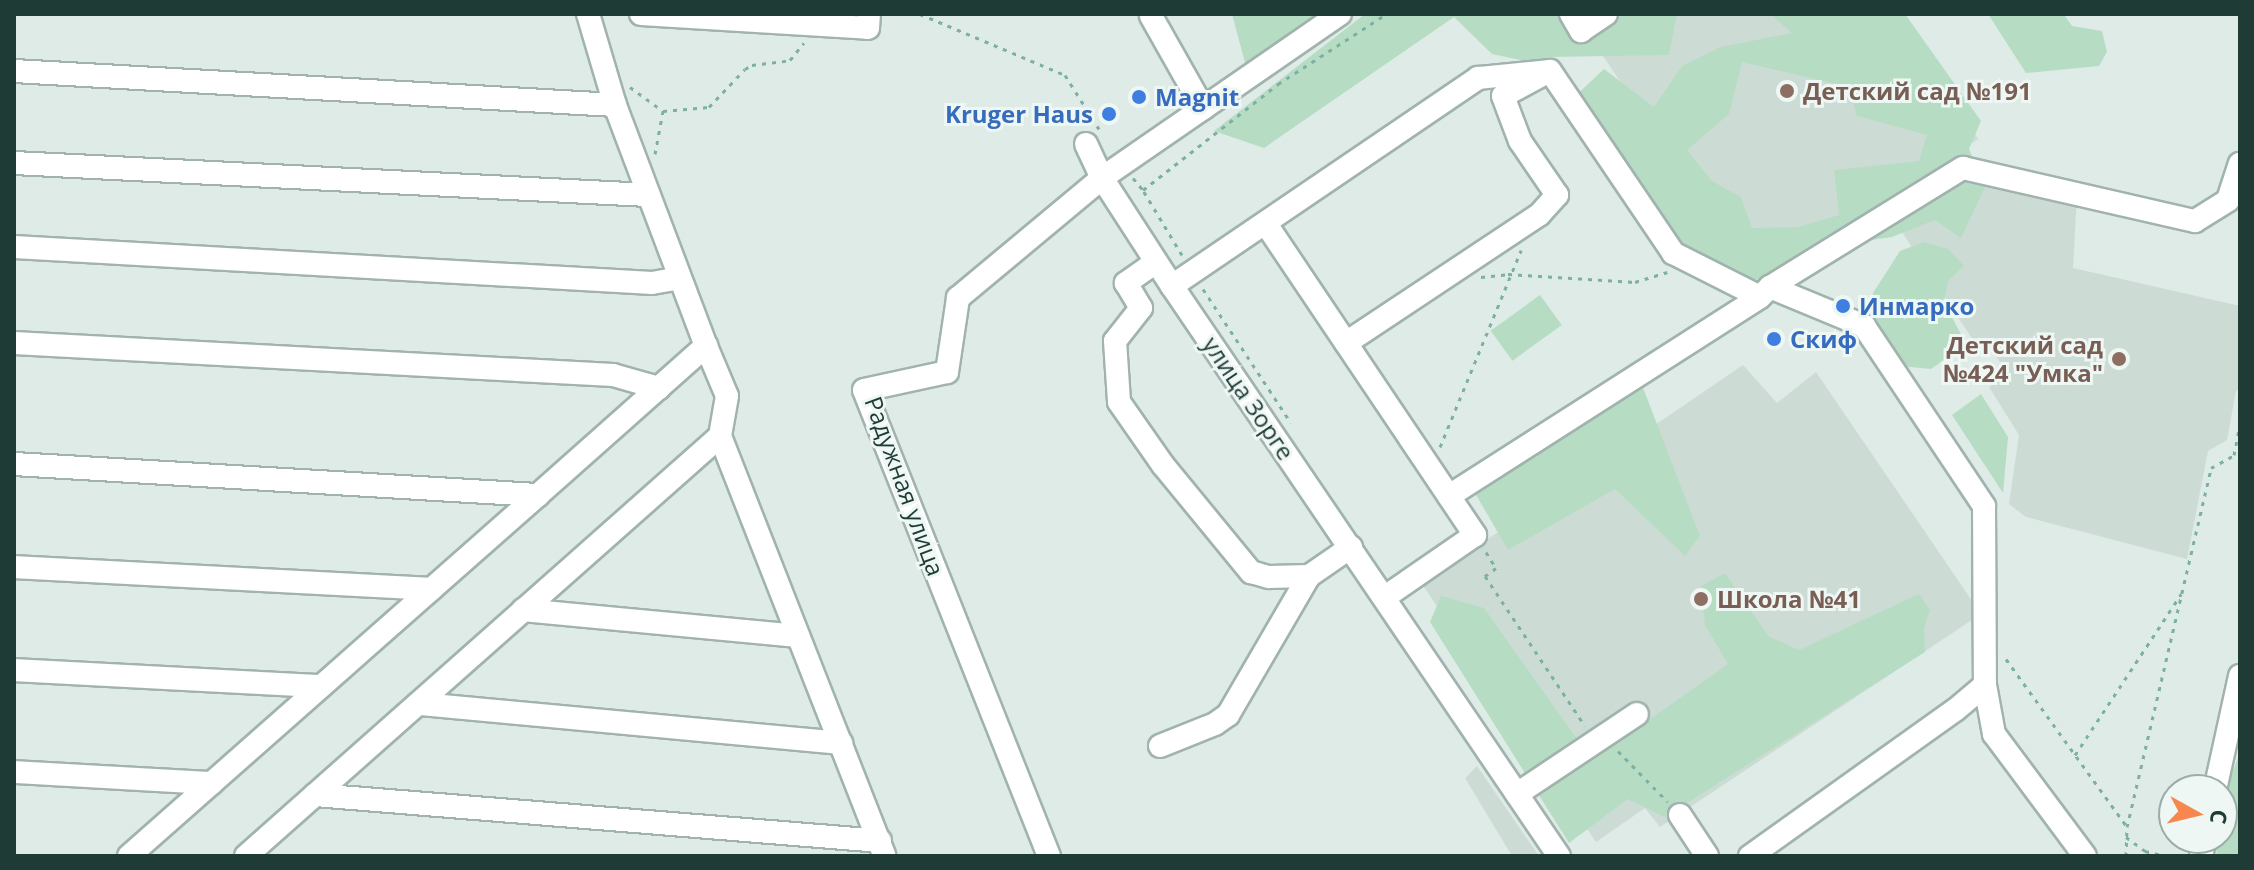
<!DOCTYPE html>
<meta charset="utf-8">
<style>
body{margin:0}
#map{position:relative;width:2254px;height:870px;overflow:hidden;background:#deebe6;font-family:"Open Sans",sans-serif}
div>[style]{position:absolute}
[style*='--x']{left:calc(var(--x)*1px);top:calc(var(--y)*1px);width:calc(var(--w)*1px);rotate:calc(var(--a)*1deg)}
.built>*{inset:0;background:#cddbd5}
.green>*{inset:0;background:#b6ddc4;transform-origin:0 0}
.path>*{height:3px;margin-top:-1.5px;transform-origin:0;background:repeating-linear-gradient(90deg,#7db0a4 0 4px,transparent 0 10px)}
.roads{filter:drop-shadow(2px 0 #a1b3ae) drop-shadow(-2px 0 #a1b3ae) drop-shadow(0 2px #a1b3ae) drop-shadow(0 -2px #a1b3ae)}
.minor>*{height:22px;margin:-11px;padding:0 11px;transform-origin:11px;border-radius:11px;background:#fff}
.dots>*{width:22px;height:22px;translate:-50% -50%;box-sizing:border-box;border:4px solid #eff7f4;border-radius:50%}
span{translate:-50% -50%;white-space:nowrap;text-align:center;line-height:1.15;-webkit-text-stroke:6px #eff7f4;paint-order:stroke}
.education-label{font-size:24px;color:#785e54;font-weight:700}
.left{translate:0 -50%;text-align:left}
.right{translate:-100% -50%;text-align:right}
.shop-label{font-size:24px;color:#366cbe;font-weight:700}
.street-label{font-size:24px;color:#1f3b36}
.frame{position:absolute;inset:0;border:16px solid #1f3b36;pointer-events:none}
.north{position:absolute;left:2158px;top:774px;width:80px;height:80px;box-sizing:border-box;background:#eff7f4;border:2px solid #9caca8;border-radius:50%;rotate:98deg;font-size:22px;font-weight:700;line-height:32px;text-align:center;color:#1f3b36}
.north::after{content:'';display:block;margin:auto;width:28px;height:36px;background:#f8874f;clip-path:polygon(50% 0,100% 100%,50% 72%,0 100%)}
</style>
<div id="map">
<div class="built">
<i style="clip-path:polygon(1676px 14px,1899px 14px,1978px 139px,1800px 259px,1742px 259px,1594px 43px)"></i>
<i style="clip-path:polygon(1972px 176px,2077px 195px,2073px 268px,2240px 306px,2240px 390px,2236px 391px,2227px 440px,2208px 451px,2187px 559px,2026px 517px,2009px 504px,2019px 435px,1989px 387px,2008px 375px,1985px 339px,1975px 343px,1898px 226px)"></i>
<i style="clip-path:polygon(1743px 365px,1777px 403px,1816px 372px,1981px 614px,1660px 827px,1645px 808px,1596px 842px,1422px 584px)"></i>
<i style="clip-path:polygon(1477px 766px,1539px 856px,1512px 856px,1465px 778px)"></i>
</div>
<div class="green">
<i style="clip-path:polygon(1232px 14px,1340px 14px,1247px 70px)"></i>
<i style="clip-path:polygon(1365px 14px,1677px 14px,1669px 55px,1550px 57px,1529px 62px,1492px 54px,1454px 17px,1264px 148px,1214px 131px)"></i>
<i style="clip-path:polygon(evenodd,1770px 14px,1905px 14px,1981px 121px,1969px 149px,1985px 187px,1961px 238px,1935px 220px,1892px 237px,1858px 242px,1816px 261px,1752px 281px,1658px 246px,1569px 102px,1604px 69px,1654px 107px,1682px 66px,1721px 47px,1792px 33px,1770px 14px,1742px 62px,1849px 87px,1857px 116px,1927px 135px,1919px 161px,1834px 170px,1839px 215px,1798px 227px,1752px 228px,1741px 197px,1712px 181px,1687px 150px,1729px 114px,1742px 62px)"></i>
<i style="clip-path:polygon(1988px 14px,2065px 16px,2072px 26px,2102px 31px,2107px 52px,2099px 66px,2026px 73px)"></i>
<i style="clip-path:polygon(1924px 242px,1948px 249px,1964px 266px,1948px 281px,1944px 302px,1966px 344px,1931px 369px,1900px 366px,1875px 317px,1873px 293px,1900px 251px)"></i>
<i style="left:1540px;top:295px;width:37px;height:61px;rotate:54deg"></i>
<i style="clip-path:polygon(1640px 380px,1700px 536px,1685px 556px,1615px 489px,1508px 550px,1475px 493px)"></i>
<i style="clip-path:polygon(1981px 394px,2008px 437px,2003px 493px,1952px 415px)"></i>
<i style="clip-path:polygon(1725px 573px,1768px 636px,1799px 650px,1919px 594px,1930px 610px,1924px 629px,1925px 652px,1665px 817px,1628px 799px,1569px 843px,1430px 622px,1441px 596px,1484px 608px,1592px 760px,1728px 664px,1705px 625px,1701px 586px)"></i>
<i style="clip-path:polygon(2240px 752px,2240px 856px,2217px 856px,2215px 838px,2222px 838px,2222px 802px)"></i>
</div>
<div class="path">
<i style="--x:920;--y:14;--w:157;--a:22.8"></i>
<i style="--x:1065;--y:75;--w:64;--a:57.8"></i>
<i style="--x:630;--y:87;--w:41;--a:36"></i>
<i style="--x:655;--y:154;--w:44;--a:-79.5"></i>
<i style="--x:663;--y:111;--w:46;--a:-5"></i>
<i style="--x:709;--y:107;--w:52;--a:-46.5"></i>
<i style="--x:745;--y:69;--w:8;--a:-30"></i>
<i style="--x:752;--y:65;--w:38;--a:-7"></i>
<i style="--x:790;--y:60;--w:22;--a:-51"></i>
<i style="--x:1133;--y:178;--w:16;--a:50"></i>
<i style="--x:1182;--y:255;--w:76;--a:-121"></i>
<i style="--x:1143;--y:190;--w:172;--a:-38.1"></i>
<i style="--x:1278;--y:84;--w:129;--a:-32.9"></i>
<i style="--x:1481;--y:277;--w:27;--a:-6"></i>
<i style="--x:1508;--y:274;--w:127;--a:3.6"></i>
<i style="--x:1635;--y:282;--w:34;--a:-17"></i>
<i style="--x:1203;--y:289;--w:160;--a:56.7"></i>
<i style="--x:1440;--y:447;--w:213;--a:-67.6"></i>
<i style="--x:1486;--y:552;--w:19;--a:58"></i>
<i style="--x:1496;--y:568;--w:14;--a:144"></i>
<i style="--x:1485;--y:576;--w:180;--a:56.3"></i>
<i style="--x:2006;--y:659;--w:207;--a:54.2"></i>
<i style="--x:1618;--y:751;--w:71;--a:45.6"></i>
<i style="--x:2075;--y:755;--w:193;--a:-56.6"></i>
<i style="--x:2126;--y:837;--w:24;--a:36"></i>
<i style="--x:2145;--y:851;--w:21;--a:14"></i>
<i style="--x:2126;--y:856;--w:29;--a:-88"></i>
<i style="--x:2127;--y:827;--w:369;--a:-76.8"></i>
<i style="--x:2211;--y:468;--w:26;--a:-29"></i>
<i style="--x:2234;--y:455;--w:32;--a:-79"></i>
</div>
<div class="roads">
<div class="minor">
<i style="--x:641;--y:14;--w:227;--a:3.5"></i>
<i style="--x:868;--y:28;--w:14;--a:-86"></i>
<i style="--x:1571;--y:14;--w:20;--a:60"></i>
<i style="--x:1581;--y:31;--w:30;--a:-34"></i>
<i style="--x:1151;--y:16;--w:106;--a:60.5"></i>
<i style="--x:14;--y:71;--w:602;--a:3.24"></i>
<i style="--x:1086;--y:144;--w:38;--a:65"></i>
<i style="--x:1102;--y:178;--w:129;--a:57.1"></i>
<i style="--x:1172;--y:286;--w:689;--a:55.83"></i>
<i style="--x:14;--y:163;--w:635;--a:2.89"></i>
<i style="--x:1266;--y:224;--w:375;--a:56.1"></i>
<i style="--x:1475;--y:535;--w:109;--a:145.4"></i>
<i style="--x:14;--y:247;--w:639;--a:3.23"></i>
<i style="--x:652;--y:283;--w:28;--a:-10"></i>
<i style="--x:1156;--y:262;--w:37;--a:145"></i>
<i style="--x:1126;--y:283;--w:29;--a:59"></i>
<i style="--x:1141;--y:308;--w:42;--a:128.2"></i>
<i style="--x:1115;--y:341;--w:61;--a:86.2"></i>
<i style="--x:1119;--y:402;--w:77;--a:55.1"></i>
<i style="--x:1163;--y:465;--w:139;--a:50.6"></i>
<i style="--x:1251;--y:572;--w:19;--a:16"></i>
<i style="--x:1269;--y:577;--w:40;--a:-1.4"></i>
<i style="--x:1172;--y:286;--w:370;--a:-34.2"></i>
<i style="--x:1478;--y:78;--w:72;--a:-5.6"></i>
<i style="--x:1550;--y:71;--w:220;--a:55.9"></i>
<i style="--x:1673;--y:253;--w:97;--a:26.8"></i>
<i style="--x:1770;--y:287;--w:227;--a:-31.7"></i>
<i style="--x:1963;--y:168;--w:238;--a:12.9"></i>
<i style="--x:2195;--y:221;--w:39;--a:-32"></i>
<i style="--x:2228;--y:200;--w:38;--a:-72"></i>
<i style="--x:14;--y:343;--w:600;--a:3.06"></i>
<i style="--x:613;--y:375;--w:48;--a:15.8"></i>
<i style="--x:1346;--y:343;--w:232;--a:-33.6"></i>
<i style="--x:1539;--y:215;--w:27;--a:-48"></i>
<i style="--x:1557;--y:195;--w:65;--a:-124.4"></i>
<i style="--x:1520;--y:141;--w:48;--a:-110.7"></i>
<i style="--x:1503;--y:96;--w:42;--a:-28.4"></i>
<i style="--x:706;--y:346;--w:54;--a:67.2"></i>
<i style="--x:727;--y:396;--w:41;--a:99.9"></i>
<i style="--x:720;--y:436;--w:451;--a:68.6"></i>
<i style="--x:14;--y:464;--w:525;--a:3.39"></i>
<i style="--x:538;--y:495;--w:225;--a:-41.6"></i>
<i style="--x:706;--y:346;--w:258;--a:-110.7"></i>
<i style="--x:615;--y:105;--w:95;--a:-106.5"></i>
<i style="--x:1449;--y:496;--w:369;--a:-32.6"></i>
<i style="--x:1760;--y:297;--w:14;--a:-45"></i>
<i style="--x:1770;--y:287;--w:102;--a:22.5"></i>
<i style="--x:1864;--y:326;--w:216;--a:56.3"></i>
<i style="--x:1984;--y:506;--w:179;--a:89.7"></i>
<i style="--x:1985;--y:685;--w:39;--a:140"></i>
<i style="--x:1955;--y:710;--w:252;--a:144.5"></i>
<i style="--x:14;--y:567;--w:418;--a:3"></i>
<i style="--x:523;--y:610;--w:276;--a:5.4"></i>
<i style="--x:14;--y:670;--w:307;--a:3"></i>
<i style="--x:1985;--y:685;--w:50;--a:79.6"></i>
<i style="--x:1994;--y:734;--w:152;--a:53.3"></i>
<i style="--x:421;--y:704;--w:422;--a:5.3"></i>
<i style="--x:1160;--y:746;--w:59;--a:-21.8"></i>
<i style="--x:1215;--y:724;--w:16;--a:-35"></i>
<i style="--x:1228;--y:715;--w:161;--a:-59.8"></i>
<i style="--x:1309;--y:576;--w:51;--a:-34.6"></i>
<i style="--x:14;--y:772;--w:198;--a:3.2"></i>
<i style="--x:2215;--y:790;--w:117;--a:-77.6"></i>
<i style="--x:1517;--y:794;--w:144;--a:-33.7"></i>
<i style="--x:315;--y:795;--w:567;--a:4.65"></i>
<i style="--x:1680;--y:815;--w:49;--a:56.6"></i>
<i style="--x:129;--y:856;--w:546;--a:-41.43"></i>
<i style="--x:246;--y:856;--w:633;--a:-41.54"></i>
<i style="--x:1049;--y:856;--w:501;--a:-111.65"></i>
<i style="--x:864;--y:390;--w:85;--a:-12.2"></i>
<i style="--x:947;--y:372;--w:75;--a:-81.5"></i>
<i style="--x:958;--y:298;--w:187;--a:-39.8"></i>
<i style="--x:1102;--y:178;--w:289;--a:-34.6"></i>
<i style="--x:2201;--y:856;--w:18;--a:-77"></i>
</div>
</div>
<div class="dots">
<i style="left:1787px;top:91px;background:#8d6e63"></i>
<i style="left:1139px;top:97px;background:#3f7fe0"></i>
<i style="left:1109px;top:114px;background:#3f7fe0"></i>
<i style="left:1843px;top:306px;background:#3f7fe0"></i>
<i style="left:1774px;top:339px;background:#3f7fe0"></i>
<i style="left:2119px;top:359px;background:#8d6e63"></i>
<i style="left:1701px;top:599px;background:#8d6e63"></i>
</div>
<div class="education-label">
<span class="left" style="left:1803px;top:91px">Детский сад №191</span>
<span class="right" style="left:2103px;top:359px">Детский сад<br>№424 "Умка"</span>
<span class="left" style="left:1717px;top:599px">Школа №41</span>
</div>
<div class="shop-label">
<span class="left" style="left:1155px;top:97px">Magnit</span>
<span class="right" style="left:1093px;top:114px">Kruger Haus</span>
<span class="left" style="left:1859px;top:306px">Инмарко</span>
<span class="left" style="left:1790px;top:339px">Скиф</span>
</div>
<div class="street-label">
<span style="left:1249px;top:398px;rotate:56deg">улица Зорге</span>
<span style="left:905px;top:486px;rotate:70deg">Радужная улица</span>
</div>
<div class="frame"></div>
<div class="north">С</div>
</div>
